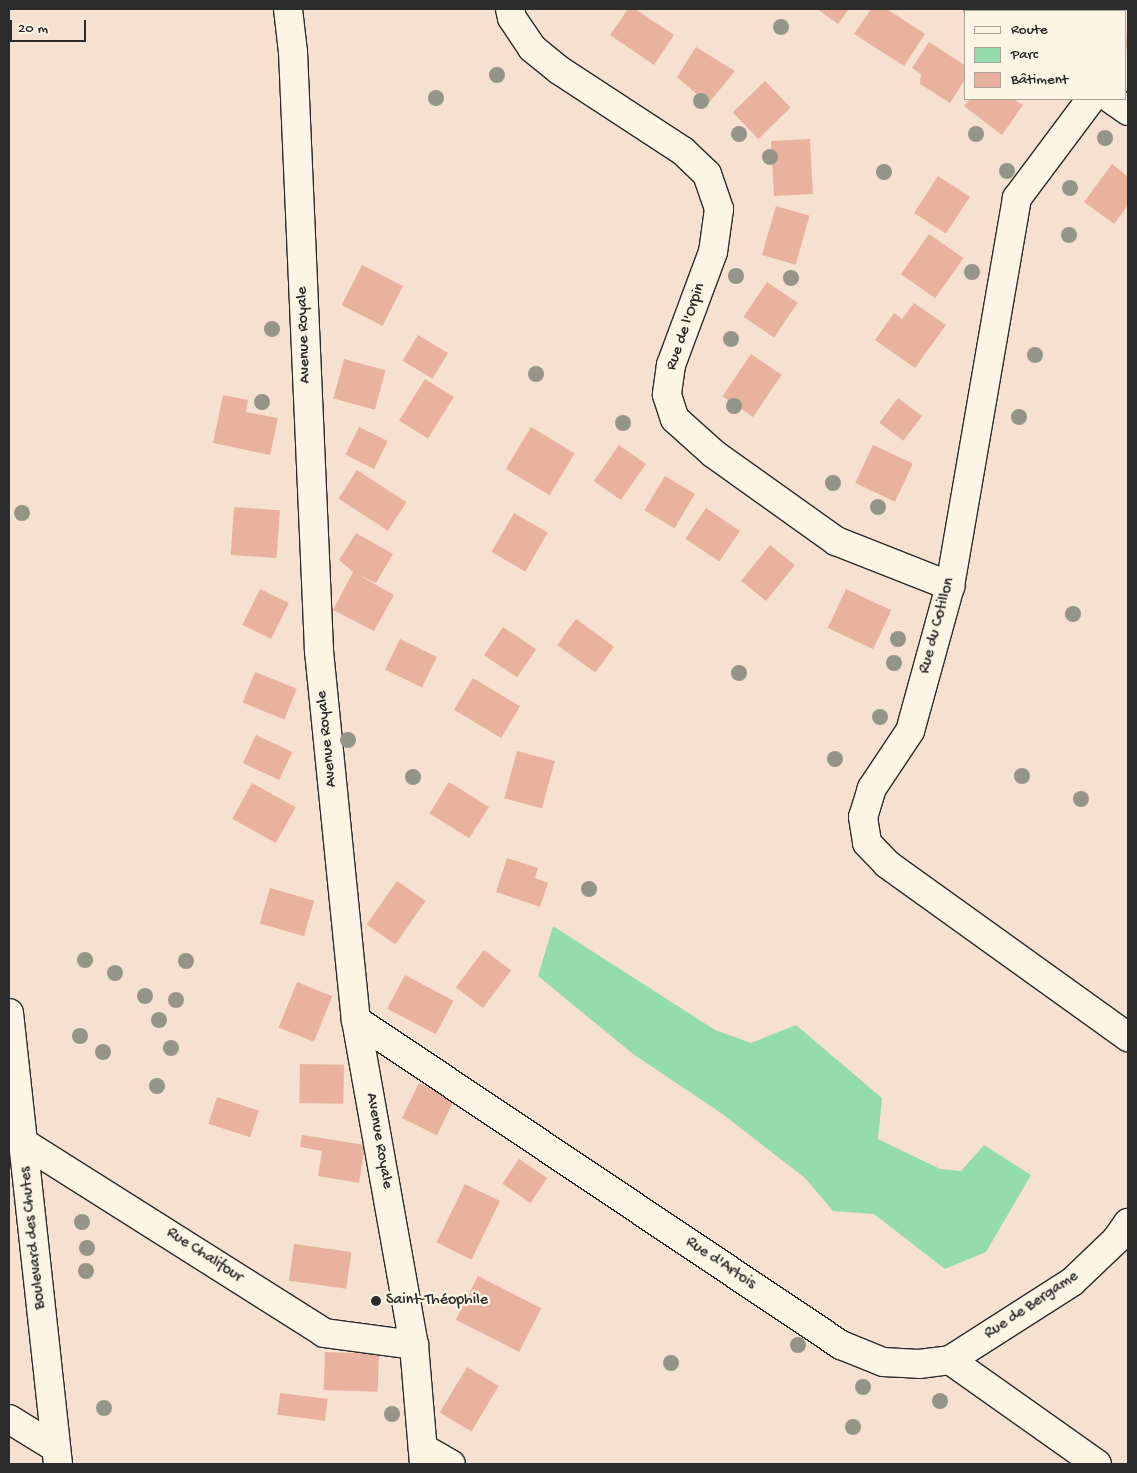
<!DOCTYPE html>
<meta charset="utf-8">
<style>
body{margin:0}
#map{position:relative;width:1137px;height:1473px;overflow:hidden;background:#f6e1d0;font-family:"Gochi Hand",sans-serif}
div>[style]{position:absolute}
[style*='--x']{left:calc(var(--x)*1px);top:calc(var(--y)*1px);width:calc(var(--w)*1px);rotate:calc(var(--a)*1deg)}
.green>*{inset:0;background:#94dcab}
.building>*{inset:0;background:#e9b29f;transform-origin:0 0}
.roads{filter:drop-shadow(1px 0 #2b2b2b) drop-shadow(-1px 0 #2b2b2b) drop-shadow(0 1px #2b2b2b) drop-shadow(0 -1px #2b2b2b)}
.street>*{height:28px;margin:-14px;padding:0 14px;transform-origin:14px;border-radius:14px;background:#fcf5e5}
.secondary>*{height:28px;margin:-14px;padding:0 14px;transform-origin:14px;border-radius:14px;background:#fcf5e5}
.trees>*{width:16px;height:16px;margin:-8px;border-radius:50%;background:#959587}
.dots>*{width:14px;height:14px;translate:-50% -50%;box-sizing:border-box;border:2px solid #fcf5e5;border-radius:50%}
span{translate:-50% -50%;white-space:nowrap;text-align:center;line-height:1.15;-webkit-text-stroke:4.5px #fcf5e5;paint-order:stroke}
.street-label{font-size:16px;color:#2b2b2b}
.poi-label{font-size:16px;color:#2b2b2b}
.left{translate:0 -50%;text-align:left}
.frame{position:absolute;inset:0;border:10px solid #2b2b2b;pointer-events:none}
.legend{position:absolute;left:964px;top:10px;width:162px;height:90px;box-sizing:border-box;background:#fcf5e5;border:1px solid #a8a49b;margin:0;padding:6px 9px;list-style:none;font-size:15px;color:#2b2b2b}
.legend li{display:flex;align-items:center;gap:10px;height:25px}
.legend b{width:25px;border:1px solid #a8a49b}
.scale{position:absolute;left:10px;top:20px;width:76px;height:22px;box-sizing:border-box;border:2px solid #2b2b2b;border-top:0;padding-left:6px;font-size:15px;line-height:18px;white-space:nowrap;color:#2b2b2b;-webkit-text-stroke:4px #fcf5e5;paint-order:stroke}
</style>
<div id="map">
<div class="green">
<i style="clip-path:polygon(553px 926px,715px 1030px,751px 1043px,796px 1025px,882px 1098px,878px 1139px,940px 1169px,961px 1171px,984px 1145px,1031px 1175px,986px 1252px,945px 1269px,874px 1214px,833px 1211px,805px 1178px,721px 1113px,633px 1054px,538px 976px)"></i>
</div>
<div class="building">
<i style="clip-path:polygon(628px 9px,635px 9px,674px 35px,654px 65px,610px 35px)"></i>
<i style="clip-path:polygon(817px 9px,849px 9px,838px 24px)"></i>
<i style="clip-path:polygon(871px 9px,887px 9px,925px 34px,904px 66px,854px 34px)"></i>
<i style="clip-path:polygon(1065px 9px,1104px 9px,1103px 11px)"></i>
<i style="clip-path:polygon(1128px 11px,1128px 50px,1126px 47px)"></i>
<i style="clip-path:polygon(929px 42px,966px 66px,966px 78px,950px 103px,920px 84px,921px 74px,912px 68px)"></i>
<i style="clip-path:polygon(696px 47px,735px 71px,708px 104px,677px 77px)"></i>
<i style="left:765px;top:81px;width:37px;height:45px;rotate:46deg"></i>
<i style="clip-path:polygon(970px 99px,1013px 99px,1023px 105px,1002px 135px,964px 106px)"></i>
<i style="left:810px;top:139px;width:55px;height:39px;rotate:87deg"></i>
<i style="clip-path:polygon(1112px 164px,1128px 177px,1128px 205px,1114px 224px,1084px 202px)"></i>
<i style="left:938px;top:176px;width:38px;height:44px;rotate:33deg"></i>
<i style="left:776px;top:206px;width:35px;height:51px;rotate:16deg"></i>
<i style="left:929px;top:234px;width:42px;height:49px;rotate:35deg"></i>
<i style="left:362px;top:265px;width:46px;height:45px;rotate:27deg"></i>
<i style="left:767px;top:282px;width:37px;height:42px;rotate:34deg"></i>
<i style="clip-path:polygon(914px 303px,946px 325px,915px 368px,875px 340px,894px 313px,902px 319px)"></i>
<i style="left:418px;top:335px;width:35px;height:30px;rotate:31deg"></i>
<i style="left:751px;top:354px;width:37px;height:51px;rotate:34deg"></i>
<i style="left:344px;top:359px;width:43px;height:41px;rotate:15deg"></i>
<i style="left:425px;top:379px;width:34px;height:49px;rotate:32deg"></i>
<i style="clip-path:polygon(223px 395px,248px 400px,246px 412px,278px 418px,270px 455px,213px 443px)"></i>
<i style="left:898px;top:398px;width:30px;height:31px;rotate:37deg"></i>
<i style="left:359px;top:427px;width:32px;height:31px;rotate:26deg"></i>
<i style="left:531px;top:427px;width:51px;height:49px;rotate:31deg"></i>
<i style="left:619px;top:445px;width:33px;height:44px;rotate:35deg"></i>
<i style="left:873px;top:445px;width:44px;height:42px;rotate:25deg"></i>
<i style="left:357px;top:470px;width:59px;height:34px;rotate:33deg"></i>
<i style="left:665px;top:476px;width:35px;height:40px;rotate:31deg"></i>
<i style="left:234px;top:507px;width:46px;height:48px;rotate:4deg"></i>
<i style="left:706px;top:508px;width:41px;height:37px;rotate:34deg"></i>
<i style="left:514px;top:513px;width:39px;height:45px;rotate:30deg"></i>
<i style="clip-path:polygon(356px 533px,393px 554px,376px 583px,357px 574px,394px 595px,374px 631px,333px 610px,353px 572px,339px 560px)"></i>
<i style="left:770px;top:545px;width:32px;height:46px;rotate:39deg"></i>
<i style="left:260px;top:589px;width:32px;height:40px;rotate:26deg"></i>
<i style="left:846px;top:589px;width:50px;height:43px;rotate:25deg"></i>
<i style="left:576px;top:619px;width:47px;height:32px;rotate:36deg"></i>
<i style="left:503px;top:627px;width:40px;height:34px;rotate:34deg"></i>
<i style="left:400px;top:639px;width:41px;height:34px;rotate:26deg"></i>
<i style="left:255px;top:672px;width:45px;height:33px;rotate:22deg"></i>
<i style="left:473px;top:678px;width:55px;height:37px;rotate:31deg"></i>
<i style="left:256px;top:735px;width:40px;height:31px;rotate:25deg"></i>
<i style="left:517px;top:751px;width:39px;height:49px;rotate:15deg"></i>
<i style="left:449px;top:782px;width:47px;height:37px;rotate:32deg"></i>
<i style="left:252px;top:783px;width:50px;height:41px;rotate:29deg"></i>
<i style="clip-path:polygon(507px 858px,538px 868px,535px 878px,548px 883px,540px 907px,496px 892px)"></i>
<i style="left:397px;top:881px;width:35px;height:53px;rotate:35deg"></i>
<i style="left:270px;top:888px;width:46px;height:37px;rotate:16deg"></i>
<i style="left:484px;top:950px;width:34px;height:47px;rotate:37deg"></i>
<i style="left:405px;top:975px;width:55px;height:38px;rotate:28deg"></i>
<i style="left:297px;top:982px;width:38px;height:49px;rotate:22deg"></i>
<i style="left:300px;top:1064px;width:44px;height:39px;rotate:1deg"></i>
<i style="left:419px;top:1083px;width:39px;height:39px;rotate:26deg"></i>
<i style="left:217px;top:1097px;width:44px;height:28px;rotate:18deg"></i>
<i style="clip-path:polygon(302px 1135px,365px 1145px,359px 1183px,318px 1176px,322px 1151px,300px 1147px)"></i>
<i style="left:519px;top:1159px;width:34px;height:30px;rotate:34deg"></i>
<i style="left:465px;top:1184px;width:39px;height:65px;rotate:26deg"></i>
<i style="left:294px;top:1244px;width:58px;height:37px;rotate:8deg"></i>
<i style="left:478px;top:1276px;width:71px;height:49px;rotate:27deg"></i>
<i style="left:325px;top:1352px;width:54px;height:38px;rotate:2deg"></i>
<i style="left:467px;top:1367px;width:37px;height:53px;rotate:31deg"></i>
<i style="left:280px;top:1393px;width:48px;height:22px;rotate:7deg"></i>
</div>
<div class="roads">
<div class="street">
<i style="--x:510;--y:9;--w:9;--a:77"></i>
<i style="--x:512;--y:18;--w:36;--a:56"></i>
<i style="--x:532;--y:48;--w:35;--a:39"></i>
<i style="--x:559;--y:70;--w:148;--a:33.2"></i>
<i style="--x:683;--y:151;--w:33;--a:44"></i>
<i style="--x:707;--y:174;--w:37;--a:71"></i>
<i style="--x:719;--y:209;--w:43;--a:97.9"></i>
<i style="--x:713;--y:252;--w:121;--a:110.4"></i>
<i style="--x:671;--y:365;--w:30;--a:98"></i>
<i style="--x:667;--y:395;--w:25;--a:72"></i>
<i style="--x:675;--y:419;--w:52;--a:41.9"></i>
<i style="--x:714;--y:454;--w:150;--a:35.5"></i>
<i style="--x:836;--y:541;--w:123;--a:21.5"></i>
<i style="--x:979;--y:9;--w:4;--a:27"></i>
<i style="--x:1091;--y:99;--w:124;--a:126.8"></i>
<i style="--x:1017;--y:198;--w:394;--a:99.8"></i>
<i style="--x:950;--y:586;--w:150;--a:105.4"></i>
<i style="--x:910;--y:731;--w:69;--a:123.7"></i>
<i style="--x:872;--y:788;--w:30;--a:107"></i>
<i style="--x:863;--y:817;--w:26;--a:81"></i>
<i style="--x:867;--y:843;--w:29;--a:46"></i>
<i style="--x:887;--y:864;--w:297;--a:35.7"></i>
<i style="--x:1111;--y:99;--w:21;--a:35"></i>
<i style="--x:356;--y:1020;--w:584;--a:33.83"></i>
<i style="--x:841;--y:1345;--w:45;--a:22"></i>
<i style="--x:883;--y:1362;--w:36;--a:3"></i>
<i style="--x:919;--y:1364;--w:31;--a:-7"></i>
<i style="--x:950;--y:1360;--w:180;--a:35.3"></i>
<i style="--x:10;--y:1129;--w:20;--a:45"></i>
<i style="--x:24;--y:1143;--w:355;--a:32.3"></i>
<i style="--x:324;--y:1333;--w:91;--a:7.6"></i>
<i style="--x:950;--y:1360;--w:145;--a:-32.6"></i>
<i style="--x:1072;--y:1282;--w:61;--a:-43.7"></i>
<i style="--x:1116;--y:1240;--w:21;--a:-55"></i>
<i style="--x:9;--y:1419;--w:55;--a:31.7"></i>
<i style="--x:423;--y:1448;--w:32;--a:30"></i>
</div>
<div class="secondary">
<i style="--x:288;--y:9;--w:43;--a:83.4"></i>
<i style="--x:293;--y:52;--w:600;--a:87.51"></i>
<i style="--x:319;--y:651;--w:371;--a:84.3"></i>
<i style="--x:356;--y:1020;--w:330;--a:79.9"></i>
<i style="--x:414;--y:1345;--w:119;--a:85.2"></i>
<i style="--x:9;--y:1013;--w:454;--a:83.8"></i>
</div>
</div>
<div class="trees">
<i style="left:781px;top:27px"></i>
<i style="left:497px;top:75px"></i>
<i style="left:436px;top:98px"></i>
<i style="left:701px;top:101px"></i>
<i style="left:739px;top:134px"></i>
<i style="left:976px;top:134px"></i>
<i style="left:1105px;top:138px"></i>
<i style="left:770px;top:157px"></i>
<i style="left:1007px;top:171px"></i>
<i style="left:884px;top:172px"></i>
<i style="left:1070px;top:188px"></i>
<i style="left:1069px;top:235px"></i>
<i style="left:972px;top:272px"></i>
<i style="left:736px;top:276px"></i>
<i style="left:791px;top:278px"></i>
<i style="left:272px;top:329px"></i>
<i style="left:731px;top:339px"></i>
<i style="left:1035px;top:355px"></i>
<i style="left:536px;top:374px"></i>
<i style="left:262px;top:402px"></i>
<i style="left:734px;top:406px"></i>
<i style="left:1019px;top:417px"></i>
<i style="left:623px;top:423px"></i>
<i style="left:833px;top:483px"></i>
<i style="left:878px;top:507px"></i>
<i style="left:22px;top:513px"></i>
<i style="left:1073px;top:614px"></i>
<i style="left:898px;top:639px"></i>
<i style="left:894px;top:663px"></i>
<i style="left:739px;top:673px"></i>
<i style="left:880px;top:717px"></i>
<i style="left:348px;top:740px"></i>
<i style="left:835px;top:759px"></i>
<i style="left:1022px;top:776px"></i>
<i style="left:413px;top:777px"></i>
<i style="left:1081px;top:799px"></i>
<i style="left:589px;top:889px"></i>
<i style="left:85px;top:960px"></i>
<i style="left:186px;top:961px"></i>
<i style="left:115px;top:973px"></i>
<i style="left:145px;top:996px"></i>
<i style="left:176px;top:1000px"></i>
<i style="left:159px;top:1020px"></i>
<i style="left:80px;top:1036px"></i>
<i style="left:171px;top:1048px"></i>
<i style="left:103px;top:1052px"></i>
<i style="left:157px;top:1086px"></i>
<i style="left:82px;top:1222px"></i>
<i style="left:87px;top:1248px"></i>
<i style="left:86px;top:1271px"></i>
<i style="left:798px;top:1345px"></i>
<i style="left:671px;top:1363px"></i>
<i style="left:863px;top:1387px"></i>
<i style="left:940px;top:1401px"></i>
<i style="left:104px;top:1408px"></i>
<i style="left:392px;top:1414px"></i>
<i style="left:853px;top:1427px"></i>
</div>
<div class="dots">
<i style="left:376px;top:1301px;background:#2b2b2b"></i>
</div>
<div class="street-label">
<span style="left:687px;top:327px;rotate:-71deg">Rue de l'Orpin</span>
<span style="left:305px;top:335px;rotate:-92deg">Avenue Royale</span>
<span style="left:938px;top:626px;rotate:-75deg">Rue du Cotillon</span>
<span style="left:328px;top:739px;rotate:-96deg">Avenue Royale</span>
<span style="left:378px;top:1141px;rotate:80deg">Avenue Royale</span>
<span style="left:34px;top:1238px;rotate:-96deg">Boulevard des Chutes</span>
<span style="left:204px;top:1256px;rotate:33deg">Rue Chalifour</span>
<span style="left:720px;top:1264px;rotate:34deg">Rue d'Artois</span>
<span style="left:1032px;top:1306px;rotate:-34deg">Rue de Bergame</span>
</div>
<div class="poi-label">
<span class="left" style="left:386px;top:1301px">Saint-Théophile</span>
</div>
<div class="frame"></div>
<ul class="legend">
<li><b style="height:6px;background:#fcf5e5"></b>Route</li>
<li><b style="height:14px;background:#94dcab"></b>Parc</li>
<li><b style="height:14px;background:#e9b29f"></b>Bâtiment</li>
</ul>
<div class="scale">20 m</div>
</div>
